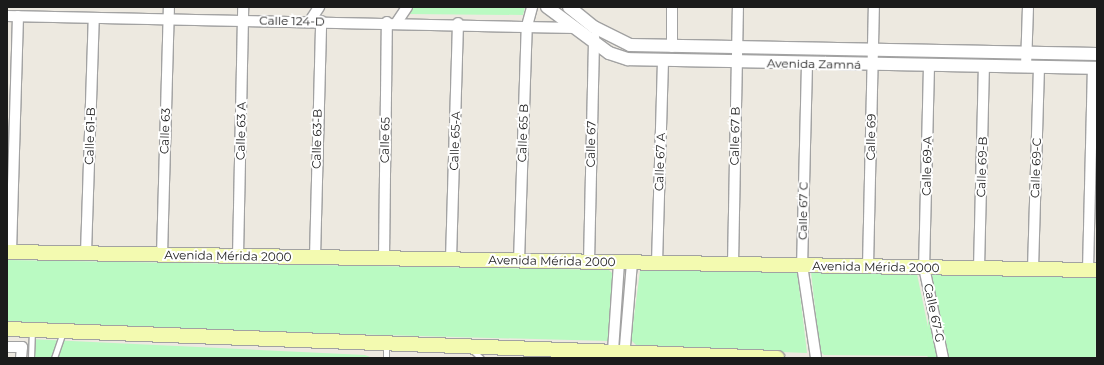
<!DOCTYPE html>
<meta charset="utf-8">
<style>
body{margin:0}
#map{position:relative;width:1104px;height:365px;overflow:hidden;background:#ede9e0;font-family:Montserrat,sans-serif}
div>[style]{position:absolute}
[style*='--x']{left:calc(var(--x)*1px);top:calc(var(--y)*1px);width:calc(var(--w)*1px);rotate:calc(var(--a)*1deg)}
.park>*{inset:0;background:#bafac2;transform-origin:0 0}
.roads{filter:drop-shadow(1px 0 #a2a2a2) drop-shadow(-1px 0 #a2a2a2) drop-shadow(0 1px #a2a2a2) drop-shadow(0 -1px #a2a2a2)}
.service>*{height:5px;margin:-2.5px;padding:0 2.5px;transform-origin:2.5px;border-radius:2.5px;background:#fff}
.minor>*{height:10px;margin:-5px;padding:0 5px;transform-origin:5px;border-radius:5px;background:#fff}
.tertiary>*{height:12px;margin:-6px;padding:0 6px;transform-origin:6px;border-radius:6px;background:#fff}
.secondary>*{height:14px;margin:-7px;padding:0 7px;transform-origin:7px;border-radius:7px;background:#f3fab0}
span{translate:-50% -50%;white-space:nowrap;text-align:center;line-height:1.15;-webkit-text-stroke:4px #fff;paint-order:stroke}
.street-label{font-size:12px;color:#1b1b1b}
.frame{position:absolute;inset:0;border:8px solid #1b1b1b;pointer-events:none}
</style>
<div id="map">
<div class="park">
<i style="clip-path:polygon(413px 7px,525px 7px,523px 15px,408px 14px)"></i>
<i style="clip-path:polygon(7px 260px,609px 270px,613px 274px,608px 341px,7px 325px)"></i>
<i style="clip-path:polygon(797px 270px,807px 353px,637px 346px,631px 340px,640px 271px)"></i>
<i style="clip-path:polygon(811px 272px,917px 274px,934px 356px,824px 355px,820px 351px)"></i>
<i style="left:929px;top:274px;width:168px;height:86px;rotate:1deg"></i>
<i style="clip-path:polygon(29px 339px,365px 355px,373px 358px,28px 358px)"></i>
</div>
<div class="roads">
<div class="service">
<i style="--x:472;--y:350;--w:12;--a:42"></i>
<i style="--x:31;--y:358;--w:27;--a:-88"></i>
<i style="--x:54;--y:358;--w:28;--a:-71"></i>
<i style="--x:386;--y:358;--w:15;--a:-90"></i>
</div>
<div class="minor">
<i style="--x:7;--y:16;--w:569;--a:1.21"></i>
<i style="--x:310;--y:21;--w:17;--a:-57"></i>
<i style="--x:397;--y:22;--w:18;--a:-56"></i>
<i style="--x:672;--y:47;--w:40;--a:-90"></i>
<i style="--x:807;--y:64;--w:201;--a:91.4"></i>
<i style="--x:802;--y:265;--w:94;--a:81.4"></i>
<i style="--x:929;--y:66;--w:201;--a:91.4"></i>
<i style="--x:924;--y:267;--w:93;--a:78.2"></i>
<i style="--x:1026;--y:67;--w:60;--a:-88.1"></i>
<i style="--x:11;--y:252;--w:236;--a:-88.3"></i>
<i style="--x:86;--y:253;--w:235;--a:-88.1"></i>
<i style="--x:162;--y:255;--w:248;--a:-88.4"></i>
<i style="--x:238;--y:256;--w:249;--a:-88.8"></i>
<i style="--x:315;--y:257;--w:236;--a:-88.5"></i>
<i style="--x:384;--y:258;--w:236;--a:-89.3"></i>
<i style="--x:451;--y:259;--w:236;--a:-88.3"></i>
<i style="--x:519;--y:261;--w:235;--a:-88.1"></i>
<i style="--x:527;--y:26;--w:20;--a:-75"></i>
<i style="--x:589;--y:262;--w:225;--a:-88.7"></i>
<i style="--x:657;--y:263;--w:202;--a:-88.3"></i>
<i style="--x:733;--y:264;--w:257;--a:-88.9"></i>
<i style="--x:868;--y:266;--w:259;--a:-88.7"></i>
<i style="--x:979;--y:268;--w:202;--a:-88.6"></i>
<i style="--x:1033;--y:269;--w:201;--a:-88.3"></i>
<i style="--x:1088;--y:270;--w:202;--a:-88.6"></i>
<i style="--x:7;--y:347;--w:15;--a:0"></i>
<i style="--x:22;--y:347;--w:11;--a:95"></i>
<i style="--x:617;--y:357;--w:7;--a:-124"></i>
<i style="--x:613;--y:351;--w:89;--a:-86.1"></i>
<i style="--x:624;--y:358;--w:96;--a:-85.2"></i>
</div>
<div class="tertiary">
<i style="--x:547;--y:7;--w:77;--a:36.6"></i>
<i style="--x:609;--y:53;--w:20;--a:18"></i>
<i style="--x:628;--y:59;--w:469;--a:1.1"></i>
<i style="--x:569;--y:7;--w:32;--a:39"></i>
<i style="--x:594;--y:27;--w:40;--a:26.6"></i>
<i style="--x:630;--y:45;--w:467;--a:1.1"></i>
</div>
<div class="secondary">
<i style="--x:7;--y:252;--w:1090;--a:0.95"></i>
<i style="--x:7;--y:329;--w:771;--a:2.16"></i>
</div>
</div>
<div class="street-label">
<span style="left:292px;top:21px;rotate:1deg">Calle 124-D</span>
<span style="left:814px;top:64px;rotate:1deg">Avenida Zamná</span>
<span style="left:165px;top:131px;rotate:-88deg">Calle 63</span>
<span style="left:241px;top:131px;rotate:-89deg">Calle 63 A</span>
<span style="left:523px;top:133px;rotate:-88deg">Calle 65 B</span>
<span style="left:90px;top:136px;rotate:-88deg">Calle 61-B</span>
<span style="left:735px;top:136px;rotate:-89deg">Calle 67 B</span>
<span style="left:871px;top:137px;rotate:-89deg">Calle 69</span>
<span style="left:317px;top:139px;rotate:-89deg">Calle 63-B</span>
<span style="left:385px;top:140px;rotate:-89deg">Calle 65</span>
<span style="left:455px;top:141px;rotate:-88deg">Calle 65-A</span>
<span style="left:591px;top:144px;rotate:-89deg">Calle 67</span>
<span style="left:660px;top:162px;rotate:-88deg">Calle 67 A</span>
<span style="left:927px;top:166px;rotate:-89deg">Calle 69-A</span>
<span style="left:982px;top:167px;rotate:-88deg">Calle 69-B</span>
<span style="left:1036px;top:168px;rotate:-88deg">Calle 69-C</span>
<span style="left:803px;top:211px;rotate:-89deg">Calle 67 C</span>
<span style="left:228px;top:256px;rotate:1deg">Avenida Mérida 2000</span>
<span style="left:552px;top:261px;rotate:1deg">Avenida Mérida 2000</span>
<span style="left:876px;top:267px;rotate:1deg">Avenida Mérida 2000</span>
<span style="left:934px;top:313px;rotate:78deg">Calle 67-G</span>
</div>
<div class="frame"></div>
</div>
